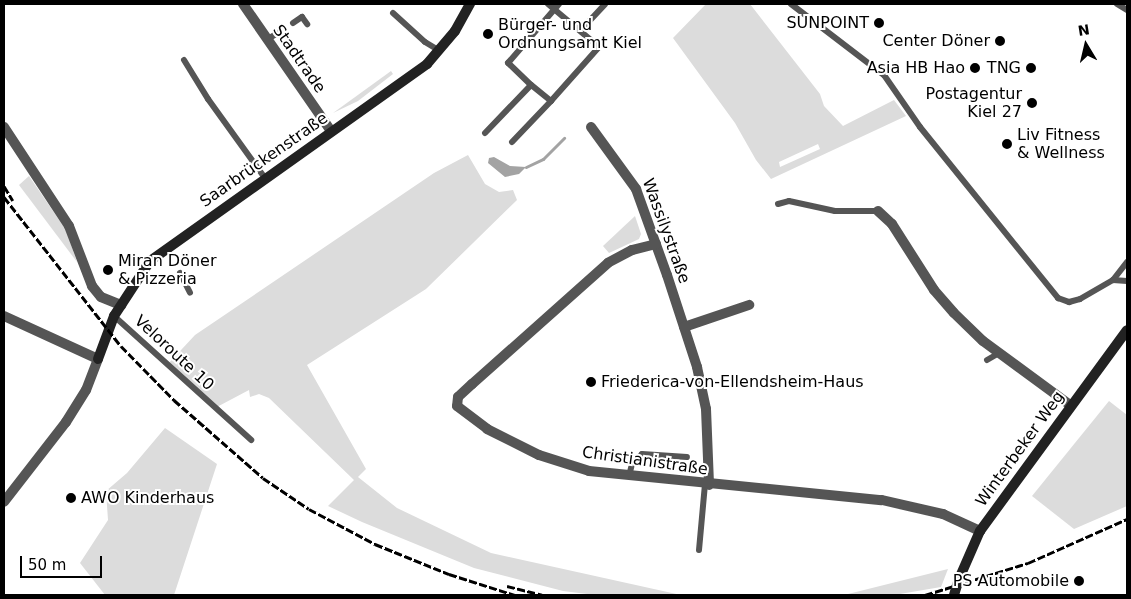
<!DOCTYPE html>
<meta charset="utf-8">
<style>
body{margin:0}
#map{position:relative;width:1131px;height:599px;overflow:hidden;background:#fff;font-family:"DejaVu Sans",sans-serif}
div>[style]{position:absolute}
[style*='--x']{left:calc(var(--x)*1px);top:calc(var(--y)*1px);width:calc(var(--w)*1px);rotate:calc(var(--a)*1deg)}
.green>*{inset:0;background:#dcdcdc}
.water>*{inset:0;background:#a3a3a3}
.stream>*{height:3px;margin:-1.5px;padding:0 1.5px;transform-origin:1.5px;border-radius:1.5px;background:#a3a3a3}
.lane>*{height:6px;margin:-3px;padding:0 3px;transform-origin:3px;border-radius:3px;background:#555}
.street>*{height:10px;margin:-5px;padding:0 5px;transform-origin:5px;border-radius:5px;background:#555}
.secondary>*{height:10px;margin:-5px;padding:0 5px;transform-origin:5px;border-radius:5px;background:#222}
.rail>*{height:3px;margin-top:-1.5px;transform-origin:0;background:repeating-linear-gradient(90deg,#000 0 8px,transparent 0 10.5px)}
.secondary-bridge>*{height:10px;margin:-5px;padding:0 5px;transform-origin:5px;border-radius:5px;background:#222}
.dots>*{width:14px;height:14px;translate:-50% -50%;box-sizing:border-box;border:2px solid #fff;border-radius:50%}
span{translate:-50% -50%;white-space:nowrap;text-align:center;line-height:1.15;-webkit-text-stroke:4px #fff;paint-order:stroke}
.poi-label{font-size:16px;color:#000}
.right{translate:-100% -50%;text-align:right}
.left{translate:0 -50%;text-align:left}
.street-label{font-size:16px;color:#000}
.frame{position:absolute;inset:0;border:5px solid #000;pointer-events:none}
.north{position:absolute;left:1061px;top:20px;width:50px;height:50px;-webkit-text-stroke:4px #fff;paint-order:stroke;rotate:351deg;font-size:14px;font-weight:700;line-height:20px;text-align:center;color:#000}
.north::after{content:'';display:block;margin:auto;width:18px;height:22px;background:#000;clip-path:polygon(50% 0,100% 100%,50% 72%,0 100%)}
.scale{position:absolute;left:20px;top:556px;width:82px;height:22px;box-sizing:border-box;border:2px solid #000;border-top:0;padding-left:6px;font-size:15px;line-height:18px;white-space:nowrap;color:#000;-webkit-text-stroke:4px #fff;paint-order:stroke}
</style>
<div id="map">
<div class="green">
<i style="clip-path:polygon(evenodd,706px 4px,750px 4px,820px 94px,824px 106px,843px 126px,894px 100px,906px 116px,771px 179px,756px 160px,735px 123px,673px 38px,706px 4px,818px 144px,820px 149px,780px 167px,779px 162px,818px 144px)"></i>
<i style="clip-path:polygon(391px 71px,393px 74px,358px 101px,333px 113px)"></i>
<i style="clip-path:polygon(468px 155px,485px 184px,499px 192px,513px 190px,517px 200px,426px 289px,307px 365px,366px 469px,358px 477px,397px 508px,491px 553px,681px 595px,595px 595px,563px 591px,474px 568px,362px 522px,328px 506px,354px 480px,269px 398px,259px 394px,250px 397px,249px 390px,215px 408px,168px 364px,195px 335px,434px 173px)"></i>
<i style="clip-path:polygon(29px 176px,66px 230px,77px 262px,19px 185px)"></i>
<i style="clip-path:polygon(635px 216px,641px 234px,639px 239px,609px 253px,603px 246px)"></i>
<i style="clip-path:polygon(1109px 401px,1127px 415px,1127px 506px,1074px 529px,1032px 496px)"></i>
<i style="clip-path:polygon(165px 428px,217px 464px,174px 595px,105px 595px,80px 563px,108px 520px,106px 491px,127px 473px)"></i>
<i style="clip-path:polygon(948px 569px,941px 587px,894px 595px,844px 595px)"></i>
</div>
<div class="water">
<i style="clip-path:polygon(494px 157px,510px 166px,526px 167px,519px 174px,505px 177px,488px 163px,489px 158px)"></i>
</div>
<div class="stream">
<i style="--x:526;--y:167;--w:19;--a:-25"></i>
<i style="--x:543;--y:159;--w:30;--a:-45"></i>
</div>
<div class="lane">
<i style="--x:548;--y:4;--w:67;--a:40.1"></i>
<i style="--x:599;--y:47;--w:72;--a:131.6"></i>
<i style="--x:791;--y:4;--w:117;--a:37.4"></i>
<i style="--x:884;--y:75;--w:63;--a:55.3"></i>
<i style="--x:920;--y:127;--w:220;--a:51.1"></i>
<i style="--x:1058;--y:298;--w:12;--a:20"></i>
<i style="--x:1069;--y:302;--w:11;--a:-15"></i>
<i style="--x:1080;--y:299;--w:38;--a:-30"></i>
<i style="--x:1113;--y:280;--w:23;--a:-52"></i>
<i style="--x:1117;--y:4;--w:12;--a:31"></i>
<i style="--x:393;--y:13;--w:43;--a:42.2"></i>
<i style="--x:425;--y:42;--w:17;--a:31"></i>
<i style="--x:293;--y:23;--w:11;--a:-34"></i>
<i style="--x:302;--y:17;--w:9;--a:54"></i>
<i style="--x:581;--y:30;--w:35;--a:-47"></i>
<i style="--x:268;--y:39;--w:13;--a:-32"></i>
<i style="--x:184;--y:60;--w:46;--a:58.4"></i>
<i style="--x:208;--y:99;--w:97;--a:54.2"></i>
<i style="--x:485;--y:133;--w:66;--a:-46.2"></i>
<i style="--x:531;--y:85;--w:32;--a:-136"></i>
<i style="--x:508;--y:63;--w:78;--a:-49.2"></i>
<i style="--x:512;--y:142;--w:57;--a:-46.4"></i>
<i style="--x:551;--y:101;--w:26;--a:-141"></i>
<i style="--x:778;--y:204;--w:11;--a:-15"></i>
<i style="--x:789;--y:201;--w:47;--a:12.3"></i>
<i style="--x:835;--y:211;--w:43;--a:0"></i>
<i style="--x:180;--y:273;--w:22;--a:63"></i>
<i style="--x:1113;--y:280;--w:14;--a:4"></i>
<i style="--x:114;--y:316;--w:185;--a:42.1"></i>
<i style="--x:987;--y:360;--w:14;--a:-30"></i>
<i style="--x:629;--y:476;--w:12;--a:-76"></i>
<i style="--x:632;--y:464;--w:14;--a:-45"></i>
<i style="--x:642;--y:454;--w:45;--a:3.8"></i>
<i style="--x:699;--y:550;--w:66;--a:-84.8"></i>
</div>
<div class="street">
<i style="--x:243;--y:4;--w:155;--a:55.3"></i>
<i style="--x:4;--y:127;--w:118;--a:56.7"></i>
<i style="--x:69;--y:226;--w:64;--a:69"></i>
<i style="--x:92;--y:286;--w:14;--a:51"></i>
<i style="--x:101;--y:297;--w:22;--a:22"></i>
<i style="--x:591;--y:127;--w:77;--a:54"></i>
<i style="--x:636;--y:189;--w:91;--a:70.2"></i>
<i style="--x:667;--y:275;--w:97;--a:71.9"></i>
<i style="--x:697;--y:367;--w:43;--a:77.9"></i>
<i style="--x:706;--y:409;--w:76;--a:87.7"></i>
<i style="--x:878;--y:211;--w:19;--a:43"></i>
<i style="--x:892;--y:224;--w:78;--a:57.5"></i>
<i style="--x:934;--y:290;--w:30;--a:49"></i>
<i style="--x:954;--y:313;--w:40;--a:44"></i>
<i style="--x:983;--y:341;--w:108;--a:36.3"></i>
<i style="--x:656;--y:244;--w:25;--a:166"></i>
<i style="--x:632;--y:250;--w:27;--a:152"></i>
<i style="--x:608;--y:263;--w:182;--a:138.3"></i>
<i style="--x:472;--y:384;--w:19;--a:137"></i>
<i style="--x:458;--y:397;--w:9;--a:96"></i>
<i style="--x:457;--y:406;--w:38;--a:37"></i>
<i style="--x:487;--y:429;--w:58;--a:26.6"></i>
<i style="--x:539;--y:455;--w:52;--a:17.7"></i>
<i style="--x:589;--y:471;--w:294;--a:5.7"></i>
<i style="--x:882;--y:500;--w:63;--a:12.9"></i>
<i style="--x:943;--y:514;--w:41;--a:24.7"></i>
<i style="--x:4;--y:316;--w:103;--a:24.6"></i>
<i style="--x:98;--y:359;--w:33;--a:111"></i>
<i style="--x:86;--y:390;--w:38;--a:122"></i>
<i style="--x:66;--y:422;--w:101;--a:127.8"></i>
<i style="--x:684;--y:327;--w:69;--a:-18.7"></i>
</div>
<div class="secondary">
<i style="--x:98;--y:359;--w:46;--a:-69.6"></i>
<i style="--x:114;--y:316;--w:66;--a:-56.8"></i>
<i style="--x:150;--y:261;--w:340;--a:-35.4"></i>
<i style="--x:427;--y:64;--w:43;--a:-49.7"></i>
<i style="--x:455;--y:31;--w:31;--a:-61"></i>
<i style="--x:959;--y:579;--w:52;--a:-66.4"></i>
<i style="--x:980;--y:531;--w:249;--a:-53.8"></i>
</div>
<div class="rail">
<i style="--x:4;--y:186;--w:17;--a:59"></i>
<i style="--x:4;--y:197;--w:189;--a:51.9"></i>
<i style="--x:121;--y:346;--w:76;--a:45.5"></i>
<i style="--x:174;--y:400;--w:118;--a:41.2"></i>
<i style="--x:263;--y:478;--w:55;--a:34"></i>
<i style="--x:309;--y:509;--w:75;--a:27.9"></i>
<i style="--x:375;--y:544;--w:80;--a:22.1"></i>
<i style="--x:449;--y:574;--w:69;--a:17.7"></i>
<i style="--x:507;--y:586;--w:36;--a:14"></i>
<i style="--x:925;--y:595;--w:108;--a:-17.3"></i>
<i style="--x:1028;--y:563;--w:108;--a:-24"></i>
</div>
<div class="secondary-bridge">
<i style="--x:954;--y:595;--w:17;--a:-73"></i>
</div>
<div class="dots">
<i style="left:879px;top:23px;background:#000"></i>
<i style="left:488px;top:34px;background:#000"></i>
<i style="left:1000px;top:41px;background:#000"></i>
<i style="left:975px;top:68px;background:#000"></i>
<i style="left:1031px;top:68px;background:#000"></i>
<i style="left:1032px;top:103px;background:#000"></i>
<i style="left:1007px;top:144px;background:#000"></i>
<i style="left:108px;top:270px;background:#000"></i>
<i style="left:591px;top:382px;background:#000"></i>
<i style="left:71px;top:498px;background:#000"></i>
<i style="left:1079px;top:581px;background:#000"></i>
</div>
<div class="poi-label">
<span class="right" style="left:869px;top:23px">SUNPOINT</span>
<span class="left" style="left:498px;top:34px">Bürger- und<br>Ordnungsamt Kiel</span>
<span class="right" style="left:990px;top:41px">Center Döner</span>
<span class="right" style="left:965px;top:68px">Asia HB Hao</span>
<span class="right" style="left:1021px;top:68px">TNG</span>
<span class="right" style="left:1022px;top:103px">Postagentur<br>Kiel 27</span>
<span class="left" style="left:1017px;top:144px">Liv Fitness<br>&amp; Wellness</span>
<span class="left" style="left:118px;top:270px">Miran Döner<br>&amp; Pizzeria</span>
<span class="left" style="left:601px;top:382px">Friederica-von-Ellendsheim-Haus</span>
<span class="left" style="left:81px;top:498px">AWO Kinderhaus</span>
<span class="right" style="left:1069px;top:581px">PS Automobile</span>
</div>
<div class="street-label">
<span style="left:299px;top:59px;rotate:55deg">Stadtrade</span>
<span style="left:264px;top:160px;rotate:-35deg">Saarbrückenstraße</span>
<span style="left:666px;top:231px;rotate:70deg">Wassilystraße</span>
<span style="left:174px;top:353px;rotate:43deg">Veloroute 10</span>
<span style="left:1020px;top:449px;rotate:-54deg">Winterbeker Weg</span>
<span style="left:645px;top:461px;rotate:8deg">Christianistraße</span>
</div>
<div class="frame"></div>
<div class="north">N</div>
<div class="scale">50 m</div>
</div>
